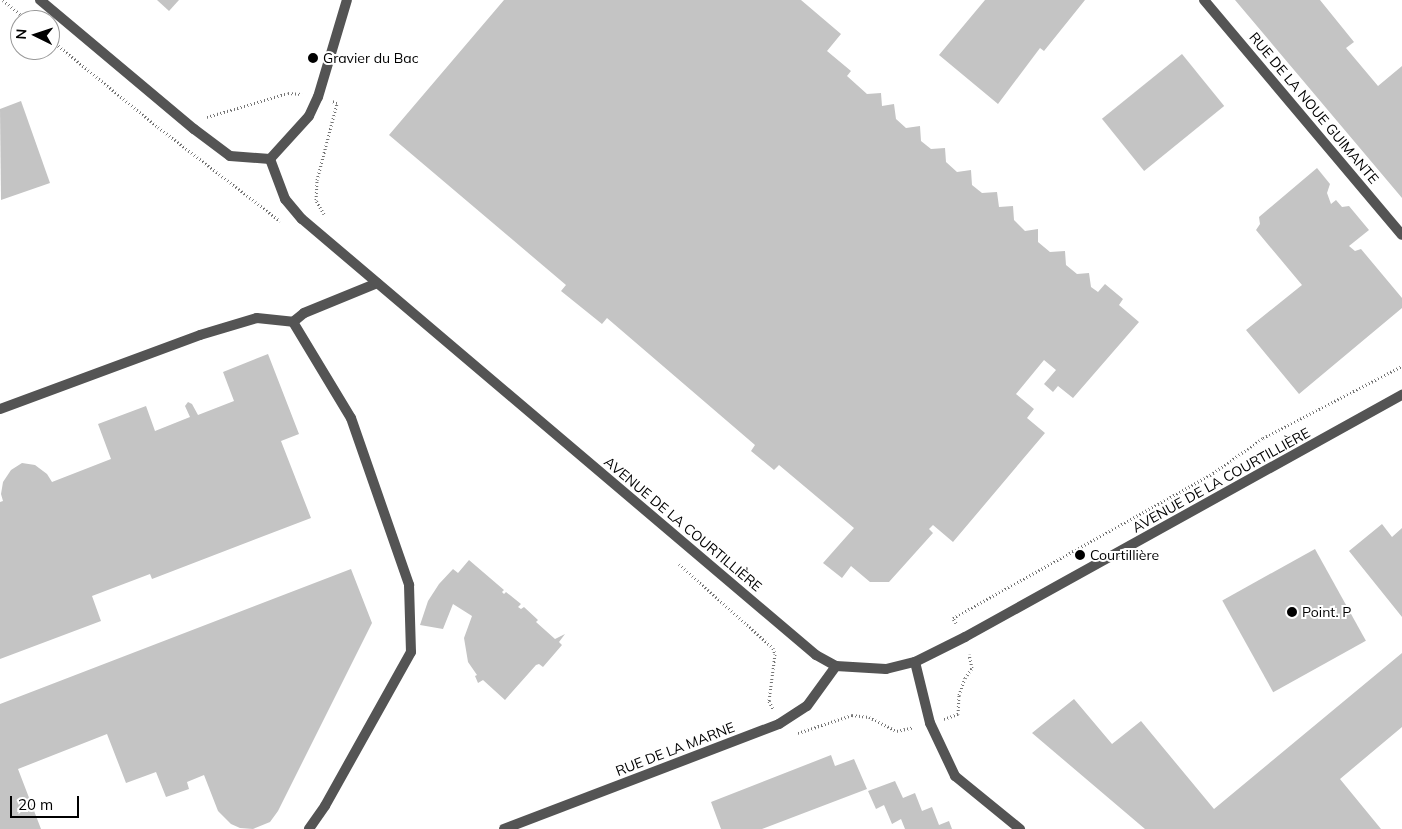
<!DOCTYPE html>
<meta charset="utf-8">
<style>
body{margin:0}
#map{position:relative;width:1402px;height:829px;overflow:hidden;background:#fff;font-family:Mulish,sans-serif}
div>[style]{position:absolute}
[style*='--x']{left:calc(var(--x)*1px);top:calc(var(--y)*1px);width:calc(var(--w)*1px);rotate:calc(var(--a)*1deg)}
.building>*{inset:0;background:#c4c4c4;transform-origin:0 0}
.path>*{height:3px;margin-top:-1.5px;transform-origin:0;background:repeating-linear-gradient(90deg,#767676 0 1px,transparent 0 3.5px)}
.service>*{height:10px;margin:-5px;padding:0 5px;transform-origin:5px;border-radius:5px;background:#545454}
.minor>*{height:10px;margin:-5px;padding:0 5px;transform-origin:5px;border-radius:5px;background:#545454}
.dots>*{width:14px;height:14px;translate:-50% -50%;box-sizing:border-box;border:2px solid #fff;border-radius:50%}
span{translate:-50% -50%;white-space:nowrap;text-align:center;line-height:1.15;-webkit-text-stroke:4px #fff;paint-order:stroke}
.poi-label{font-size:14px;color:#000}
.left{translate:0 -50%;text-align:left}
.street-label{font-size:14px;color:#000}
.north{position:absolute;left:10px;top:10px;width:50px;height:50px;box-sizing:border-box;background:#fff;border:1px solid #999;border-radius:50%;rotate:274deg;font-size:14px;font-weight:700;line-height:20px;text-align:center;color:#000}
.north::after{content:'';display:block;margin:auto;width:18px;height:22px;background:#000;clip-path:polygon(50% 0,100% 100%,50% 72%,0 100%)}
.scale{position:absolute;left:10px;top:796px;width:69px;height:22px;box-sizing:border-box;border:2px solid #000;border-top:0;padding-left:6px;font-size:15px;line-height:18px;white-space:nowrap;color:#000;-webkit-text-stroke:4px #fff;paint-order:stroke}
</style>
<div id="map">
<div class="building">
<i style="clip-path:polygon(157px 0,179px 0,169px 11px)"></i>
<i style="clip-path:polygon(504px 0,801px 0,841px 34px,827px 51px,851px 71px,847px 76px,867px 94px,881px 93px,882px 106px,894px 104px,896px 119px,906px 128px,920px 126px,921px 141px,931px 149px,945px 148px,946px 162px,957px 172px,971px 170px,972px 185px,982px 193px,997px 192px,999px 207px,1013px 206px,1014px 220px,1025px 231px,1038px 229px,1038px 242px,1050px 252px,1065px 251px,1066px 265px,1077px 274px,1089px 273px,1091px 287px,1098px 292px,1105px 284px,1123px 299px,1119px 305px,1139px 322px,1073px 398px,1058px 386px,1053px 392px,1044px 384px,1056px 370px,1044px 360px,1016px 394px,1034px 409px,1027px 418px,1045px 433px,953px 542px,933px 525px,929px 529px,933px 533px,889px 582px,870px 582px,851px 566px,842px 578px,823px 563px,854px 528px,779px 465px,774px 470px,751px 451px,755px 445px,607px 318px,602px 324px,561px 291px,566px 285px,389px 135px)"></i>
<i style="clip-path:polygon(985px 0,1085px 0,1044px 51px,1040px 48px,998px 104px,939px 55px)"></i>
<i style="clip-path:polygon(1235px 0,1320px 0,1354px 42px,1346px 48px,1378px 86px,1402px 66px,1402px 198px)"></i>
<i style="left:1182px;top:54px;width:67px;height:103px;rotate:51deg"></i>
<i style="clip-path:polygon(21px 101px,50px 183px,1px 200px,0 109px)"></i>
<i style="clip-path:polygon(1317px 168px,1330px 184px,1327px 193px,1331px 204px,1336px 200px,1342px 207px,1349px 206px,1369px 230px,1349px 246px,1355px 251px,1361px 249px,1402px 298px,1402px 308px,1299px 394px,1246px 330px,1302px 285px,1256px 230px,1260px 224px,1259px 217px)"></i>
<i style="clip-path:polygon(268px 354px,299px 434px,281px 441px,311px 518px,152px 579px,150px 574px,92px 596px,101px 621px,0 659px,0 502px,3px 501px,1px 494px,3px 482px,11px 470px,22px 463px,35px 465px,47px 474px,52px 482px,111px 459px,98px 424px,146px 406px,155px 431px,190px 417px,185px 406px,188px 402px,192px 404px,198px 415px,234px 401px,223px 372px)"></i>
<i style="clip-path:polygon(1382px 524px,1392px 537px,1402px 528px,1402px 617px,1349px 551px)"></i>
<i style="left:1315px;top:549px;width:105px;height:106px;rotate:61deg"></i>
<i style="clip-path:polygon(469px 560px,504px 590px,502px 592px,504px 594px,506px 592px,521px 604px,518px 607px,521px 609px,524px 607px,538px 620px,536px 622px,555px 639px,565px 634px,559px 642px,562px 645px,543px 667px,539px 664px,536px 665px,505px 700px,483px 680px,478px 683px,475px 676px,477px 675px,468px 662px,464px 638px,472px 616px,453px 604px,443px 629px,420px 625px,428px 601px,439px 584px,453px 569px,458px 573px)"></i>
<i style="clip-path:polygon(351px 569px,372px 623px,278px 811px,270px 822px,253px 829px,240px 828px,231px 824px,218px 811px,204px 775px,187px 782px,189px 789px,166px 797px,156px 772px,126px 783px,107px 734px,18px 769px,41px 829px,0 829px,0 704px)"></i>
<i style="clip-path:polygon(1402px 653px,1402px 727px,1340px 779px,1381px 829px,1145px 829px,1032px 733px,1074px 699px,1112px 744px,1141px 721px,1214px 809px)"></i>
<i style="clip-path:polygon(831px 755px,835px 766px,854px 759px,867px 789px,762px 829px,721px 829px,711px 802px)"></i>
<i style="clip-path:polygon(895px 781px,903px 798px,915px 793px,922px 811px,932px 807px,939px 825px,949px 821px,952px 829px,905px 829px,901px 819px,892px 824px,884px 805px,876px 809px,868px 791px)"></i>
</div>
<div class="path">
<i style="--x:3;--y:0;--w:31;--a:40"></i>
<i style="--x:50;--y:39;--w:139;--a:39.2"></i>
<i style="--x:158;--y:127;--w:154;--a:37.6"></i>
<i style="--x:207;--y:117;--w:84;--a:-16.5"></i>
<i style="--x:288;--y:93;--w:14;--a:4"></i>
<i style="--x:324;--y:214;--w:16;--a:-120"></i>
<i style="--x:316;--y:200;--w:20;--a:-87"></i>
<i style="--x:317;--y:180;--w:80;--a:-75.4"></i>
<i style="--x:337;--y:103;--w:5;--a:-158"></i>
<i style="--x:679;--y:564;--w:126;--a:41.8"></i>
<i style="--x:773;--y:648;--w:6;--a:72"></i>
<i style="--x:775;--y:654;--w:47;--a:97.3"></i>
<i style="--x:769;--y:701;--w:9;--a:63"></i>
<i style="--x:956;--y:623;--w:6;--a:-121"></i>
<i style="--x:953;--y:618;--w:298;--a:-29.1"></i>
<i style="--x:1213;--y:473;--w:61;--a:-35"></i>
<i style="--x:1263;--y:438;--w:157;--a:-27.4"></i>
<i style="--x:944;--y:719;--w:15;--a:-20"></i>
<i style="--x:958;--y:714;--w:19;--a:-87"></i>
<i style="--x:959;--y:695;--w:18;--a:-71"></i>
<i style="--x:965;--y:678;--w:12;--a:-55"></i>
<i style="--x:972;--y:668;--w:14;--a:-102"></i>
<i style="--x:798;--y:733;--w:57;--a:-18.4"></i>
<i style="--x:852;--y:715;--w:17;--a:7"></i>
<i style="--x:869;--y:717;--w:31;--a:27"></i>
<i style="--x:897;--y:731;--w:17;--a:-13"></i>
</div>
<div class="service">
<i style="--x:293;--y:322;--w:14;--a:-39"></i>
<i style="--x:304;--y:313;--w:79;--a:-22.3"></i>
<i style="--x:0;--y:409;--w:213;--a:-20.3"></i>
<i style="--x:200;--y:335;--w:59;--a:-16.6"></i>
<i style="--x:257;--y:318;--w:36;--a:6"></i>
<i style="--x:293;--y:322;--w:112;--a:58.9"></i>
<i style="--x:351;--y:418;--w:177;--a:70.8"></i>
<i style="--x:409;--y:585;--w:67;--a:88.3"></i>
<i style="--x:411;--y:652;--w:176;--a:119.2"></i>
<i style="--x:325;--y:806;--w:28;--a:125"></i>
</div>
<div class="minor">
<i style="--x:40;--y:0;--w:201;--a:40"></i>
<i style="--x:194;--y:129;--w:45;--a:36.9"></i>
<i style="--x:230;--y:156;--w:40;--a:4.3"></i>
<i style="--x:1204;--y:0;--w:307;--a:49.9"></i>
<i style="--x:270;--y:159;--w:43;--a:69.4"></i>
<i style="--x:285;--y:199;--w:26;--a:50"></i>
<i style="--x:302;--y:219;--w:674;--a:40.31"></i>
<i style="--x:816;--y:655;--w:23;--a:29"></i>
<i style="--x:836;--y:666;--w:50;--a:3.4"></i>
<i style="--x:886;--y:669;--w:30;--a:-14"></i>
<i style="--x:915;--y:662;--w:56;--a:-26.6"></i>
<i style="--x:965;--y:637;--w:500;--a:-29"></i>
<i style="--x:270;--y:159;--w:58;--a:-47.8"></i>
<i style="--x:309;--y:116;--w:21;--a:-65"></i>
<i style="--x:318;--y:97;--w:101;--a:-73.4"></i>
<i style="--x:915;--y:662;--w:63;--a:76.2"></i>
<i style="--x:930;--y:723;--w:59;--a:64.7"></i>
<i style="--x:955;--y:776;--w:84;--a:39.2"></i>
<i style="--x:504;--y:829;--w:294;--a:-20.9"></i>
<i style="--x:779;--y:724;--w:33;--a:-33"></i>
<i style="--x:807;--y:706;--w:49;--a:-54.1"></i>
</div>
<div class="dots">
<i style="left:313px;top:58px;background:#000"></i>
<i style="left:1080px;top:555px;background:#000"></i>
<i style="left:1292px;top:612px;background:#000"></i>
</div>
<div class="poi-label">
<span class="left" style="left:323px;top:58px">Gravier du Bac</span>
<span class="left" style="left:1090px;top:555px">Courtillière</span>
<span class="left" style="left:1302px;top:612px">Point. P</span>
</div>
<div class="street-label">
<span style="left:1314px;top:108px;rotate:50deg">RUE DE LA NOUE GUIMANTE</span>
<span style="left:1221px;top:480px;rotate:-29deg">AVENUE DE LA COURTILLIÈRE</span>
<span style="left:683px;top:524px;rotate:40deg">AVENUE DE LA COURTILLIÈRE</span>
<span style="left:675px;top:749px;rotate:-21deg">RUE DE LA MARNE</span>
</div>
<div class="north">N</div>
<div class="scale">20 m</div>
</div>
